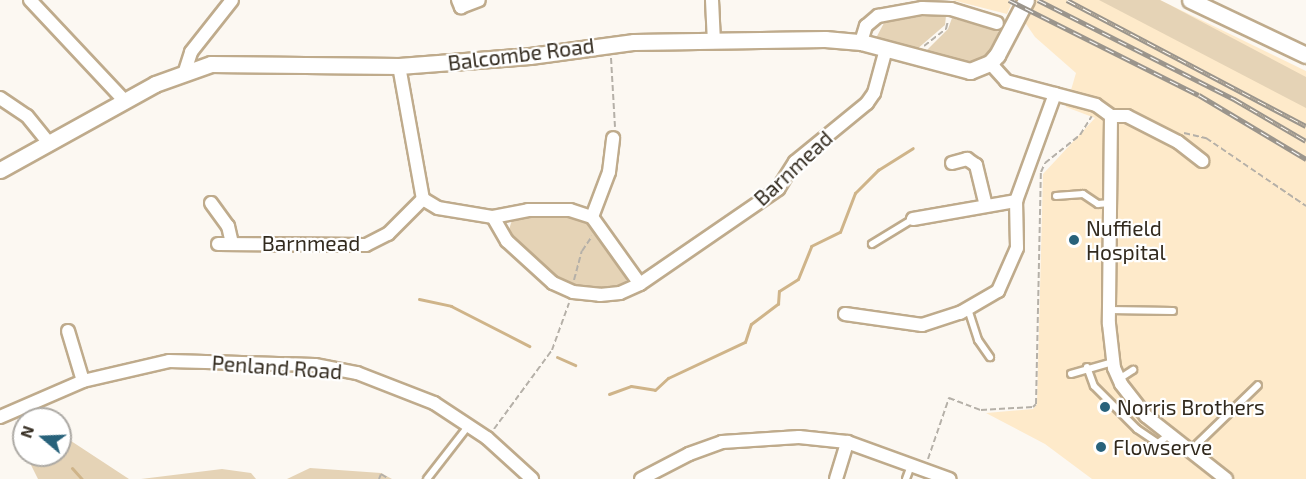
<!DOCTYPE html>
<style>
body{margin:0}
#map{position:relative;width:1306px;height:479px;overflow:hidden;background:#fcf8f2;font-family:"Exo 2",sans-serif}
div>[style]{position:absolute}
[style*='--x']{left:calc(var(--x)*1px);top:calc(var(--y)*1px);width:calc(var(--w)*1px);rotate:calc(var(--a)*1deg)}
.built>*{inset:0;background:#feeaca}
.green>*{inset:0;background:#e5d3b6}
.stream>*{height:3px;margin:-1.5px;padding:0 1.5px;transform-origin:1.5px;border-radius:1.5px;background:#cfb489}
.path>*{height:2px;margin-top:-1px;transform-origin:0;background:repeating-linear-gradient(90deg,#b5b0a8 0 6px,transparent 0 9px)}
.roads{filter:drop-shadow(2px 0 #bfab8c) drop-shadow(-2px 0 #bfab8c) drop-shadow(0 2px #bfab8c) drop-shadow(0 -2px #bfab8c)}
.service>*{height:6px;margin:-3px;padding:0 3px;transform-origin:3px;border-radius:3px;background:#fff}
.minor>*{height:12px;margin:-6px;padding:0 6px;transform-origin:6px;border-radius:6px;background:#fff}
.tertiary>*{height:15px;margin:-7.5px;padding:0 7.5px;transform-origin:7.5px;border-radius:7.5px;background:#fff}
.rail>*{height:5px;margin-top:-2.5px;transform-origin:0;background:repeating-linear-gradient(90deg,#fff 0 9px,#9b958c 0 18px);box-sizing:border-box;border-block:2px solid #9b958c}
.dots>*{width:16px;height:16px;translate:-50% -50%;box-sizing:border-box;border:3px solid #fff;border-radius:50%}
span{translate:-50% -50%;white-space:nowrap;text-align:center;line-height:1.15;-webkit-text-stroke:4.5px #fff;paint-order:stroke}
.street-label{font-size:21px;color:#322a1e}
.poi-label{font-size:21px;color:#322a1e}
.left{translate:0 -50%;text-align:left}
.north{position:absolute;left:12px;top:407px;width:60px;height:60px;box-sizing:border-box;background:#fff;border:2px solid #adaaa5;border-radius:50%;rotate:289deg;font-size:16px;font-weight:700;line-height:24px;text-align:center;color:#322a1e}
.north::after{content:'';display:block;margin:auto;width:21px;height:27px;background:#28627b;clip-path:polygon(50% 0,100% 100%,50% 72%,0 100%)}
</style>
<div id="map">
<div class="built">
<i style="clip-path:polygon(952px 0,1013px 0,1007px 14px)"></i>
<i style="clip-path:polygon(1035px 0,1160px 0,1306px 71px,1306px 479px,1092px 479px,1045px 444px,986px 413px,1033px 409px,1037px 404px,1043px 174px,1095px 118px,1066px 107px,1076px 73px,1035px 37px,1024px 21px)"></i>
</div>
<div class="green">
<i style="clip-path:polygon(1099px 0,1160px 0,1170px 5px,1306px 77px,1306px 108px)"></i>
<i style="clip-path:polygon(929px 15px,946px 16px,945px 25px,916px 50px,876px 38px,884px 23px)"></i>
<i style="clip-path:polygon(952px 18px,1004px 33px,984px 59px,967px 64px,922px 55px,948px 29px)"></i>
<i style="clip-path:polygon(570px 215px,590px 222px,628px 273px,625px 285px,619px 290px,579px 290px,555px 278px,512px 241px,508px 233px,512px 220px,519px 216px)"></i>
<i style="clip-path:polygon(60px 431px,68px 439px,129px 479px,38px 479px,26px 455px,60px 455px)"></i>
<i style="clip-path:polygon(310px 468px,381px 473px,392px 479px,287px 479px)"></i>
<i style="clip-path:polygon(222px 469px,251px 473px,256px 479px,141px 479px)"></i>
</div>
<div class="stream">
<i style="--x:419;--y:299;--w:33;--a:12"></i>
<i style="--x:451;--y:306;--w:88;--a:27.1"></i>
<i style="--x:557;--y:357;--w:20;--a:24"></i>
<i style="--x:609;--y:394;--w:23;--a:-20"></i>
<i style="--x:631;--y:386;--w:24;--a:9"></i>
<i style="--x:655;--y:390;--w:18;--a:-43"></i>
<i style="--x:668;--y:378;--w:85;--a:-25.1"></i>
<i style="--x:745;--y:342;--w:19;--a:-72"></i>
<i style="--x:751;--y:324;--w:34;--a:-37"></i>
<i style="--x:778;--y:304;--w:13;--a:-86"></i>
<i style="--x:779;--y:291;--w:22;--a:-32"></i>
<i style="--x:798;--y:279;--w:35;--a:-68"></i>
<i style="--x:811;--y:246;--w:32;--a:-26"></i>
<i style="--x:840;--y:232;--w:42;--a:-69"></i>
<i style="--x:855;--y:193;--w:33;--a:-45"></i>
<i style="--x:878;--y:170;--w:41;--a:-32.2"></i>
<i style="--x:72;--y:468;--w:15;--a:48"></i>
</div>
<div class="path">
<i style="--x:924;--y:46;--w:28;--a:-38"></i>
<i style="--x:946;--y:29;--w:9;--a:-77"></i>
<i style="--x:611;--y:58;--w:69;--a:86.7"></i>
<i style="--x:1184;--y:133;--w:23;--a:13"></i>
<i style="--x:1206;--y:138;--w:121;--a:34.2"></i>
<i style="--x:574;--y:280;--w:30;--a:-75"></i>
<i style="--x:582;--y:251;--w:18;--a:-56"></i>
<i style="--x:494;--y:429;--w:98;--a:-53.7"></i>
<i style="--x:552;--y:350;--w:50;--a:-70.1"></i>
<i style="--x:928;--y:459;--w:65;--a:-71"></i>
<i style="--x:949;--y:398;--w:34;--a:21"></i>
<i style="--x:981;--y:410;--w:52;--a:-3.3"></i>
<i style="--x:1033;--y:407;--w:4;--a:-45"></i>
<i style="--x:1036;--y:404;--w:232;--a:-88.8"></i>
<i style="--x:1041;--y:172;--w:10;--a:-66"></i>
<i style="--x:1045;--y:163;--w:45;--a:-38.7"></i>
<i style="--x:1080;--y:135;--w:22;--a:-58"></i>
<i style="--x:379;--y:479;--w:5;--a:-68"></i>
<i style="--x:381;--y:474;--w:9;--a:32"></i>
</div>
<div class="roads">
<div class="service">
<i style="--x:1056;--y:196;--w:27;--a:-4"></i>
<i style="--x:1083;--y:194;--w:18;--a:34"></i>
<i style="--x:1098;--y:204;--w:12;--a:-5"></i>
<i style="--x:872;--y:244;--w:48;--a:-31.4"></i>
<i style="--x:968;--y:309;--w:33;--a:72"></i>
<i style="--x:978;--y:340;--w:21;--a:55"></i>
<i style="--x:1109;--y:310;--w:64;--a:0.9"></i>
<i style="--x:1087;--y:367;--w:20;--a:70"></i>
<i style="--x:1094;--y:386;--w:61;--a:45"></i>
<i style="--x:1137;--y:429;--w:25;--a:34"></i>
<i style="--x:1158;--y:443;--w:14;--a:-36"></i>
<i style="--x:1071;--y:374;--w:44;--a:-15.9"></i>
<i style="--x:1119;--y:379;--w:17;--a:-33"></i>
<i style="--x:1191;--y:450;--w:93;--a:-44.1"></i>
<i style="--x:427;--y:479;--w:68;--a:-52.1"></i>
<i style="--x:906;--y:479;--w:15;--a:-70"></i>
</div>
<div class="minor">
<i style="--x:30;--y:0;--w:139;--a:46.8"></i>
<i style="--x:458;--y:0;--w:8;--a:67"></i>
<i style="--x:461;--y:7;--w:19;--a:-21"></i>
<i style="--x:712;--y:0;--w:42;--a:87.3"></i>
<i style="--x:861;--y:42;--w:17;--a:-73"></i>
<i style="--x:866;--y:26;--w:16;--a:-40"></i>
<i style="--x:878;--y:16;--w:45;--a:-10.3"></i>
<i style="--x:922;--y:8;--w:29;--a:2"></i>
<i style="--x:951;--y:9;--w:48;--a:16.9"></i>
<i style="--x:990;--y:63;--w:24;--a:48"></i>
<i style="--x:1006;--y:81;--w:93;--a:14.9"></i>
<i style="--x:1096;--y:105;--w:19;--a:36"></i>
<i style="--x:399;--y:66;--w:135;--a:79.8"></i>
<i style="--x:423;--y:199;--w:17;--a:31"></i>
<i style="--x:438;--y:208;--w:56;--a:9.3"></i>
<i style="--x:493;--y:217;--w:28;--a:60"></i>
<i style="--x:507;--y:241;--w:62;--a:42.4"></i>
<i style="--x:553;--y:283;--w:22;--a:24"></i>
<i style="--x:573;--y:292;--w:27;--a:6"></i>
<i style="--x:600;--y:295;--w:20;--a:-6"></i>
<i style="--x:620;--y:293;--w:22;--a:-24"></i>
<i style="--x:640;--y:284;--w:168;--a:-34.5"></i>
<i style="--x:778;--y:189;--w:32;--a:-58"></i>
<i style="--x:795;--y:162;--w:93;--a:-39.3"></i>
<i style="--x:867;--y:103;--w:12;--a:-55"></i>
<i style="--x:874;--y:93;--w:46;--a:-74.7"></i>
<i style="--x:185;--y:71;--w:20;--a:-72"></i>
<i style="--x:191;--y:52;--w:66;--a:-51.7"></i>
<i style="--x:0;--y:98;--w:32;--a:34"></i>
<i style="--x:27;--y:116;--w:36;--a:51"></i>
<i style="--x:1111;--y:116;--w:208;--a:90.6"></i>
<i style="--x:1109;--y:324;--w:44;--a:83.5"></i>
<i style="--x:1114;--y:368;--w:17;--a:66"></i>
<i style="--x:1121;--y:384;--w:41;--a:52"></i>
<i style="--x:1146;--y:416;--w:102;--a:38.2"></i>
<i style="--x:1111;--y:116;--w:16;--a:0"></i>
<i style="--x:1127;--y:116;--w:57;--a:27"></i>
<i style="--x:1178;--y:142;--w:31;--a:38"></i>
<i style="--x:952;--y:163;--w:16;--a:-15"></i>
<i style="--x:967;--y:159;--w:11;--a:34"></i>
<i style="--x:976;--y:165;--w:42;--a:76.3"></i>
<i style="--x:211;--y:203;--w:29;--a:54"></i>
<i style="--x:228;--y:226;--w:18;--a:77"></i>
<i style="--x:493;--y:217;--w:36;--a:-11"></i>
<i style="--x:528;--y:210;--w:42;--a:0"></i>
<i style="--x:570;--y:210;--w:23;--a:18"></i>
<i style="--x:592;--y:217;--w:82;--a:54.4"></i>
<i style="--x:592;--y:217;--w:48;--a:-69.3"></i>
<i style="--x:609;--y:172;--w:34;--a:-83"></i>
<i style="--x:913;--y:219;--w:105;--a:-9.9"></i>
<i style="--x:218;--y:244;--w:148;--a:0.4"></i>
<i style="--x:366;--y:245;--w:25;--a:-27"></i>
<i style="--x:388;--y:234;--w:49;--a:-45"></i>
<i style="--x:845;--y:314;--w:78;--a:8.1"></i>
<i style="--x:922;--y:325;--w:40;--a:-18"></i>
<i style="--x:960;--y:313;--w:44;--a:-30.1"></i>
<i style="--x:998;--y:291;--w:47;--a:-66.2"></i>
<i style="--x:1017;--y:248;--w:47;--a:-91.2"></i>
<i style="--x:1016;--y:201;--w:114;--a:-70"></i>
<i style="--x:68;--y:331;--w:52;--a:73.3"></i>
<i style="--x:0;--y:417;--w:90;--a:-23.4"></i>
<i style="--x:83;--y:381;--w:88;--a:-13.1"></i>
<i style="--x:169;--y:361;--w:146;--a:1.6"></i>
<i style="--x:315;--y:365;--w:43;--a:10.8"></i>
<i style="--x:357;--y:373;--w:83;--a:21.3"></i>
<i style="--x:434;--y:403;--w:64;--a:33.4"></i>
<i style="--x:487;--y:438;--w:61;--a:42.3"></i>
<i style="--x:641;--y:479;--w:54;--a:-27.5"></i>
<i style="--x:689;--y:454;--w:35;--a:-20"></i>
<i style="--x:722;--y:442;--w:77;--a:-3.7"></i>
<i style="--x:799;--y:437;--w:48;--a:5.9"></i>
<i style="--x:847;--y:442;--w:109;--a:19.9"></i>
<i style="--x:836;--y:479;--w:39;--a:-73"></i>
</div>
<div class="tertiary">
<i style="--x:1190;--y:0;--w:128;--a:25.4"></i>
<i style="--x:0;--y:170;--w:177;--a:-29"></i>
<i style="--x:155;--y:84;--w:59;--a:-19.7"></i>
<i style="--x:211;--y:64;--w:188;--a:0.6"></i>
<i style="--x:399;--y:66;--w:131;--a:-4.4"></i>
<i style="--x:530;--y:56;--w:105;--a:-7.7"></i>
<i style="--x:634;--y:42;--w:191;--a:-0.9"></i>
<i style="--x:825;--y:39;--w:36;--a:5"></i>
<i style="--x:861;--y:42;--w:113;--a:14.9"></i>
<i style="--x:970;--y:71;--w:22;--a:-22"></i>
<i style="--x:990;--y:63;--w:11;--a:-49"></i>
<i style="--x:997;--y:55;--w:62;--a:-62.2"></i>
</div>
</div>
<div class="rail">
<i style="--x:1009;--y:0;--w:212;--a:26.6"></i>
<i style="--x:1199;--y:95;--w:125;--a:30.9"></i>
<i style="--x:1038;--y:0;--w:220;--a:26.8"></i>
<i style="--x:1234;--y:99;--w:83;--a:30.3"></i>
<i style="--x:1067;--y:0;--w:270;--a:27.8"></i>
</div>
<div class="dots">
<i style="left:1074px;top:240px;background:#28627b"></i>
<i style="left:1105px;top:407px;background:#28627b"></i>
<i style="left:1101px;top:447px;background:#28627b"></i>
</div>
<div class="street-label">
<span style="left:521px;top:54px;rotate:-7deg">Balcombe Road</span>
<span style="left:793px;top:168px;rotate:-43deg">Barnmead</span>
<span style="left:311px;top:243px">Barnmead</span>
<span style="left:277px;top:367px;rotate:4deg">Penland Road</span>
</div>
<div class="poi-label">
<span class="left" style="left:1086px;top:240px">Nuffield<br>Hospital</span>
<span class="left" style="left:1117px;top:407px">Norris Brothers</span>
<span class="left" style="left:1113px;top:447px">Flowserve</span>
</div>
<div class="north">N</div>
</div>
